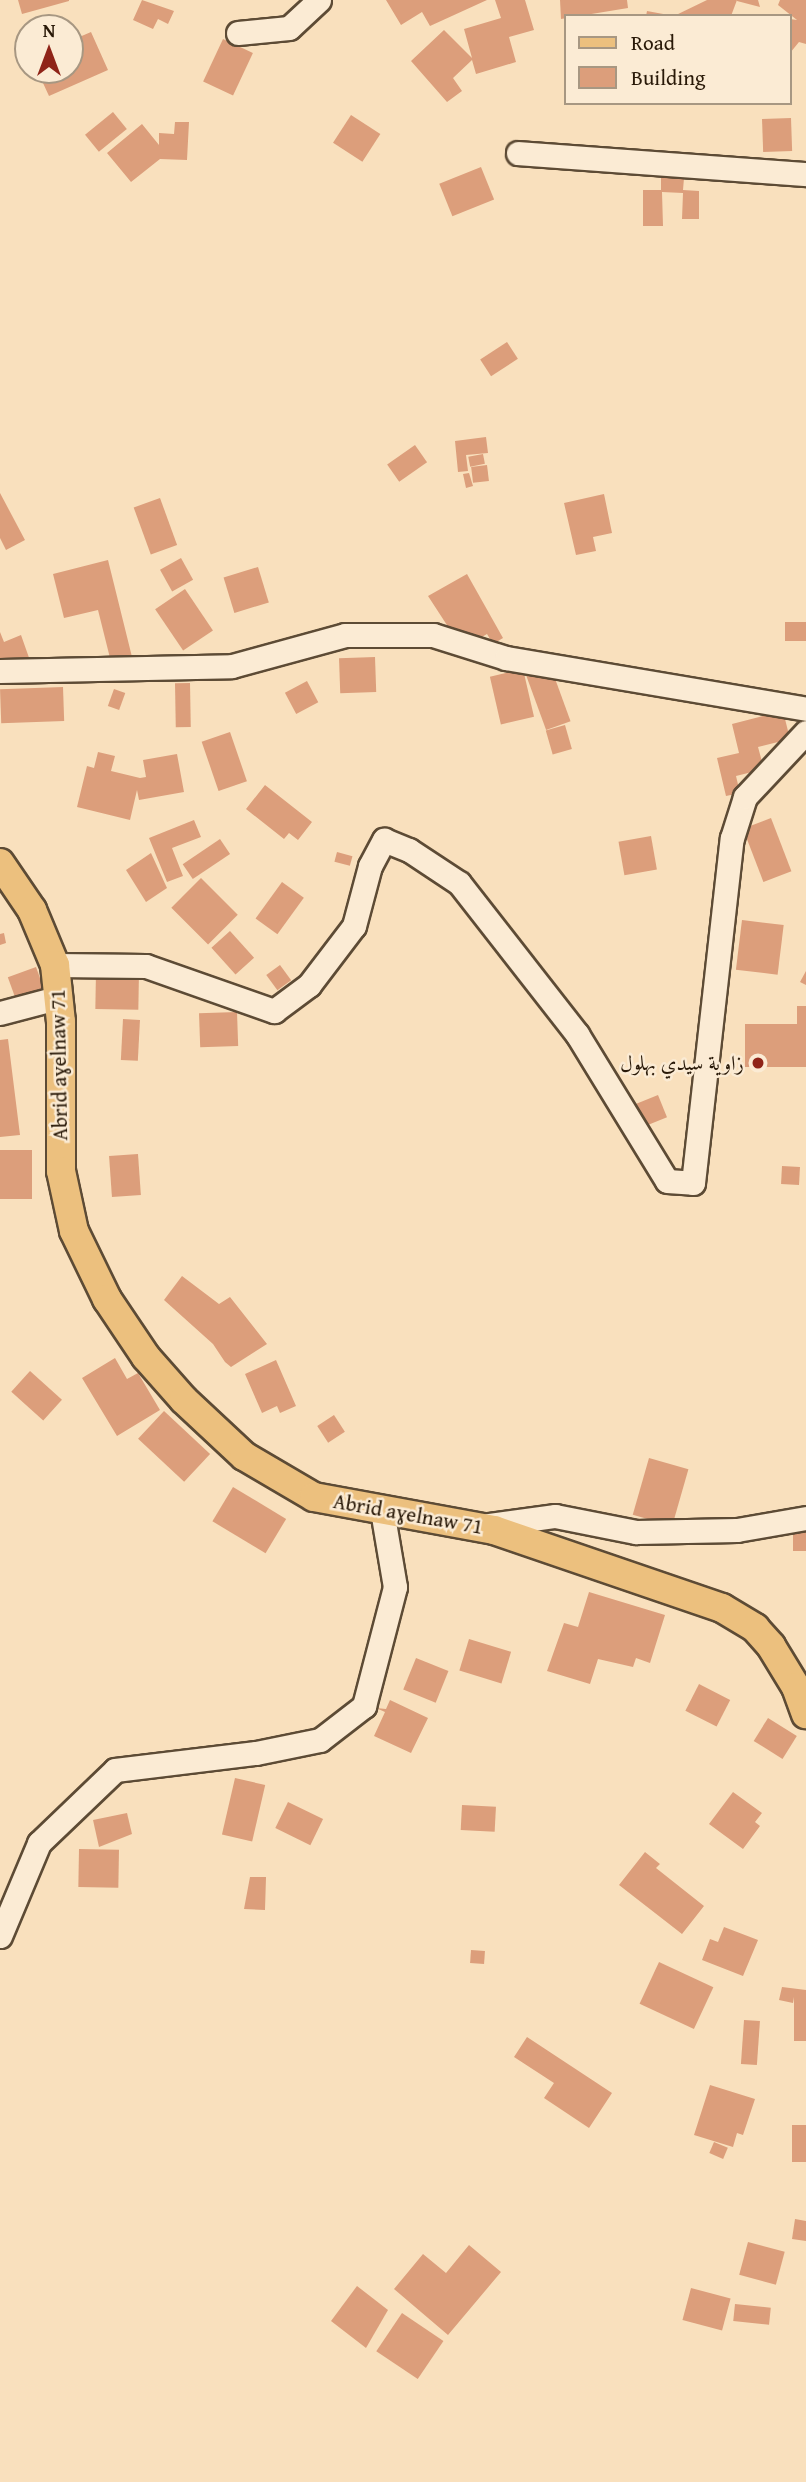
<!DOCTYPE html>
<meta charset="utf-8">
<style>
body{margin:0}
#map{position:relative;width:806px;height:2482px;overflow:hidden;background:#f9e0bd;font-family:"Gentium Book Plus",Amiri,serif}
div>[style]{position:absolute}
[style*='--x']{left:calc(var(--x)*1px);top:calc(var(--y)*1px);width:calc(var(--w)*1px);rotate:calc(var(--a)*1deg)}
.building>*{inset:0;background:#dc9e7b;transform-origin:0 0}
.roads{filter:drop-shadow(2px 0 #5d4b35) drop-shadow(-2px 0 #5d4b35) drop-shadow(0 2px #5d4b35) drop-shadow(0 -2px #5d4b35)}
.minor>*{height:23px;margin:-11.5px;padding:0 11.5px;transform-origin:11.5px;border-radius:11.5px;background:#fbebd4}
.major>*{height:28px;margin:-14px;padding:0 14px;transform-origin:14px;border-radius:14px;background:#ecc07e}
.dots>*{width:19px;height:19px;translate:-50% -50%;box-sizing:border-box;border:4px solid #fbebd4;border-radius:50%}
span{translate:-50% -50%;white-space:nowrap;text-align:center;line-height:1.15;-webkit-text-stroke:5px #fbebd4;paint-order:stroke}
.poi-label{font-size:21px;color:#291908}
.right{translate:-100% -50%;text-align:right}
.street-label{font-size:21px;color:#291908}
.legend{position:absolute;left:564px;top:14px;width:228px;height:91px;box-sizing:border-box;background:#fbebd4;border:2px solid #a79782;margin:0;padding:9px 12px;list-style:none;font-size:21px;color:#291908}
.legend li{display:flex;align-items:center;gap:14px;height:35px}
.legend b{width:35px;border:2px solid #a79782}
.north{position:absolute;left:14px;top:14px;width:70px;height:70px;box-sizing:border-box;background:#fbebd4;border:2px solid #a79782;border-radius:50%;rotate:0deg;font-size:19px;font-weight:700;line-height:28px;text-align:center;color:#291908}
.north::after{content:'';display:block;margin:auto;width:24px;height:32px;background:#8f2418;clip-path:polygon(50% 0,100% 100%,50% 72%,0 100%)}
</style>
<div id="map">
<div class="building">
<i style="clip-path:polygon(18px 0,69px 0,69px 1px,22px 14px)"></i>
<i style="clip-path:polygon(142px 0,174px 11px,168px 24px,158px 19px,153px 29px,133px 20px)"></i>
<i style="clip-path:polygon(386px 0,487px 0,430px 26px,422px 12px,401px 25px)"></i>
<i style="clip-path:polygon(495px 0,525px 0,534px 30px,509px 37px,516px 62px,476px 74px,472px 60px,453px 78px,462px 91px,447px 102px,411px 61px,444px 30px,472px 58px,464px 29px,501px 18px)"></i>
<i style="clip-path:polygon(560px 0,627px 0,628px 8px,561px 19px)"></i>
<i style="clip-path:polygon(707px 0,737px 0,731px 16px,646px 16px,647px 11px,674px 16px)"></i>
<i style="clip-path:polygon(737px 0,758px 0,760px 7px,737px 1px)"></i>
<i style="clip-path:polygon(780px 0,806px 0,806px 44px,799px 42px,790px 53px,790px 19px,797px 20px,778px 5px)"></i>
<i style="clip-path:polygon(91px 32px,108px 70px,49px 96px,37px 70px,70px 70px,70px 41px)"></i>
<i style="left:223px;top:39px;width:33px;height:47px;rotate:25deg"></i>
<i style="left:113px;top:112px;width:22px;height:36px;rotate:51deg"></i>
<i style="left:351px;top:115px;width:35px;height:33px;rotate:33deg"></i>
<i style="left:791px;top:118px;width:33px;height:29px;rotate:88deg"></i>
<i style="clip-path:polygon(175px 122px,189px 122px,187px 160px,160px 159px,131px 182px,107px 153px,142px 124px,159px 145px,159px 133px,174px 134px)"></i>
<i style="left:481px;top:167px;width:35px;height:45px;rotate:68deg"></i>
<i style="clip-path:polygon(661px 178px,684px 178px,683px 190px,699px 191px,699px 219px,682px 219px,683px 193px,662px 192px,663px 226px,643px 226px,643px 190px,661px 190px)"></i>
<i style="left:507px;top:342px;width:20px;height:32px;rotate:57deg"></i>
<i style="clip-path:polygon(486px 437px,488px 453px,466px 455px,468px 471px,458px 472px,455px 441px)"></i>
<i style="left:415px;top:445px;width:21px;height:34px;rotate:55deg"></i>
<i style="left:483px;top:454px;width:10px;height:15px;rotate:79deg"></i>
<i style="left:487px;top:465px;width:16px;height:16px;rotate:83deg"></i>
<i style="clip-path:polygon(469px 473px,473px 486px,466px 488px,463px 474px)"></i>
<i style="clip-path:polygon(0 493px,25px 540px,6px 550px,0 538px)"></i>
<i style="clip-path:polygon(604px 494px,612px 533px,593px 537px,596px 551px,576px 555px,564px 503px)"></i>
<i style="left:160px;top:498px;width:50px;height:28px;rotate:70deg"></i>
<i style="left:181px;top:558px;width:25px;height:24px;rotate:61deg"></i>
<i style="clip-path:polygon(108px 560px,133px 661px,112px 666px,98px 610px,64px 618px,53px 574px)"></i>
<i style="left:258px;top:567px;width:37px;height:36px;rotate:73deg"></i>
<i style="clip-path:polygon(467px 574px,503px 638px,493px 644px,487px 634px,475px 641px,471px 634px,458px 642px,428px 596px)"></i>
<i style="left:185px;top:589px;width:50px;height:36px;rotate:56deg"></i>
<i style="left:806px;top:622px;width:19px;height:21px;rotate:90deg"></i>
<i style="clip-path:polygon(0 632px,4px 642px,21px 635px,33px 669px,0 668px)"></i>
<i style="left:375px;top:657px;width:35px;height:36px;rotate:88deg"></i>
<i style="left:549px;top:662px;width:63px;height:26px;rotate:70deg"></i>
<i style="left:523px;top:669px;width:49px;height:34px;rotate:77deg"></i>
<i style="left:307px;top:681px;width:24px;height:25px;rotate:62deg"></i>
<i style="left:190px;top:683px;width:44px;height:15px;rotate:89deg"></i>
<i style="left:63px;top:687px;width:34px;height:63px;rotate:88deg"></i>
<i style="left:114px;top:689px;width:12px;height:18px;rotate:20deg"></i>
<i style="clip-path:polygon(783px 711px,790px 739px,758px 747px,764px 769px,736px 776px,740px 793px,726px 796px,717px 758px,739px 753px,732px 724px)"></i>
<i style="left:565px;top:725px;width:25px;height:20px;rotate:74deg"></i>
<i style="left:230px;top:732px;width:52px;height:30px;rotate:71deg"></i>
<i style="clip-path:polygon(98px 752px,115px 756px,111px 771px,140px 778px,146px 777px,143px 760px,177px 754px,184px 792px,139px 800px,137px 790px,130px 820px,77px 807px,87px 766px,94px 768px)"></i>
<i style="clip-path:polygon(265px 785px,312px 822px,298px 840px,289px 833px,284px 839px,246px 809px)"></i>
<i style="left:771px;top:818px;width:57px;height:30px;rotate:69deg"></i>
<i style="clip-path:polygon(194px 820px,201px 837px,172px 848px,183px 876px,167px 882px,149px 838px)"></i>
<i style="left:651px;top:836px;width:34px;height:33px;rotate:80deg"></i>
<i style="left:220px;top:839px;width:18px;height:45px;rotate:56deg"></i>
<i style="left:337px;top:852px;width:16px;height:10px;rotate:15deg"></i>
<i style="clip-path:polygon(151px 853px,167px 888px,146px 902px,126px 870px)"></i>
<i style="left:201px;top:878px;width:52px;height:42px;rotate:45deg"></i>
<i style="left:282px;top:882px;width:27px;height:45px;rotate:36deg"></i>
<i style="left:742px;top:920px;width:42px;height:50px;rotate:7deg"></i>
<i style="left:230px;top:931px;width:36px;height:25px;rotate:48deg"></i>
<i style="clip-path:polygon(4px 933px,6px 943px,0 945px,0 934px)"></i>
<i style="left:280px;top:965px;width:19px;height:17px;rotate:54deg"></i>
<i style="left:36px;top:967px;width:30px;height:30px;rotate:70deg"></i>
<i style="left:96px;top:971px;width:43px;height:38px;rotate:1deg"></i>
<i style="clip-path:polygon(806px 971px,806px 985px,800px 982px)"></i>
<i style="clip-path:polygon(797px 1006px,806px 1006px,806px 1067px,745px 1067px,745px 1024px,797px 1024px)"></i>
<i style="left:237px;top:1012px;width:34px;height:38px;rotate:88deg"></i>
<i style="left:123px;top:1019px;width:17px;height:41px;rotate:3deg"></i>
<i style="clip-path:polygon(8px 1039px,20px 1135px,0 1137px,0 1040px)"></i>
<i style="left:658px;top:1095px;width:24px;height:34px;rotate:68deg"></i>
<i style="left:0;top:1150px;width:32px;height:49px"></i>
<i style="left:138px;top:1154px;width:41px;height:29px;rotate:86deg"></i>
<i style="left:782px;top:1166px;width:18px;height:18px;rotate:3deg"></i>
<i style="clip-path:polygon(182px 1276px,219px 1304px,230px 1297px,267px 1344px,231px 1367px,225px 1362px,213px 1344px,164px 1300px)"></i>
<i style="clip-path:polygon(115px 1358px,127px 1379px,138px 1373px,160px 1410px,117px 1436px,82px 1378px)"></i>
<i style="clip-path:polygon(276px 1360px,296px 1406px,280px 1413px,277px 1406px,262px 1413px,245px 1374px)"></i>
<i style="left:30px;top:1371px;width:43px;height:28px;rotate:42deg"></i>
<i style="left:164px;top:1411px;width:63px;height:38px;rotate:43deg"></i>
<i style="left:334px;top:1415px;width:20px;height:20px;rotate:57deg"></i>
<i style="left:649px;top:1458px;width:41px;height:59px;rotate:16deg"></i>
<i style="left:233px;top:1487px;width:62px;height:40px;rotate:31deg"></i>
<i style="left:793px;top:1530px;width:13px;height:21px"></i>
<i style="clip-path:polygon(589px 1592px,665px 1615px,650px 1663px,636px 1658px,633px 1667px,598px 1659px,590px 1684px,547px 1671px,564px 1623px,578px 1627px)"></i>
<i style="left:469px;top:1639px;width:44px;height:33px;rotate:17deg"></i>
<i style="left:416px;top:1658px;width:35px;height:34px;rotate:22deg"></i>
<i style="left:699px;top:1684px;width:35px;height:30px;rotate:27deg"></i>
<i style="clip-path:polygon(390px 1700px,428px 1718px,411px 1753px,374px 1736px,385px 1712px,376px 1708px,386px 1709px)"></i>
<i style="left:768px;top:1718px;width:34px;height:27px;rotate:32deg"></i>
<i style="left:235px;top:1778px;width:31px;height:58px;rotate:13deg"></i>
<i style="clip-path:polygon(733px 1792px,762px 1813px,755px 1822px,760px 1826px,743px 1849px,709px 1824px)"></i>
<i style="left:288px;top:1802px;width:39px;height:29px;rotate:26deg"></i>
<i style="left:462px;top:1805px;width:34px;height:25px;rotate:3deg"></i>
<i style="clip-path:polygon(127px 1813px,132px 1834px,99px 1847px,93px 1820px)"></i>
<i style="left:79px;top:1849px;width:40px;height:38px;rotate:1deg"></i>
<i style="clip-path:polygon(645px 1852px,660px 1864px,656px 1868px,704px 1906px,682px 1934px,619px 1885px)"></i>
<i style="clip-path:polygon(250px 1877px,266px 1877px,265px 1910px,244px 1909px)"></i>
<i style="clip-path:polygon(724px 1927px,758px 1940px,743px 1976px,702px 1960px,710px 1939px,718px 1942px)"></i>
<i style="left:471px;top:1950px;width:14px;height:13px;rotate:4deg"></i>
<i style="left:659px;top:1962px;width:60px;height:46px;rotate:25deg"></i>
<i style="clip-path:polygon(782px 1987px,806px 1990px,806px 2041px,794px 2041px,794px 1997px,793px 2003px,779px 2000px)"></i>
<i style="left:744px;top:2020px;width:16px;height:44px;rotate:4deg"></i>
<i style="clip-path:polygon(527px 2037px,612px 2093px,589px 2128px,544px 2098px,554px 2083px,514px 2057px)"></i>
<i style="clip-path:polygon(710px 2085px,755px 2099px,743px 2135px,737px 2133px,733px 2147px,694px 2135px)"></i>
<i style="left:792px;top:2125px;width:14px;height:37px"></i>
<i style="left:714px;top:2142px;width:15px;height:12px;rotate:23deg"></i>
<i style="clip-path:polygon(795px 2219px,806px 2221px,806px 2241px,792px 2239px)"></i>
<i style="left:748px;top:2242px;width:38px;height:34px;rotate:15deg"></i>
<i style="clip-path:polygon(469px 2245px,501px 2272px,448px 2335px,394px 2289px,423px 2254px,446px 2273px)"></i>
<i style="clip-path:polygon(357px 2286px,388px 2310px,366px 2348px,331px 2321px)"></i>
<i style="left:691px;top:2288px;width:41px;height:33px;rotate:15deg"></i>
<i style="left:735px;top:2304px;width:36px;height:17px;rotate:6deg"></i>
<i style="left:402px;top:2313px;width:50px;height:46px;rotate:34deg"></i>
</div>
<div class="roads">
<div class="minor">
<i style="--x:238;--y:33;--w:51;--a:-5.6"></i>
<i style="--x:289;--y:28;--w:41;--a:-43"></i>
<i style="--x:518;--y:153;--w:289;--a:4.2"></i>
<i style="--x:0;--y:671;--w:232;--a:-1.2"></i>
<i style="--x:232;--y:666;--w:117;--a:-15.3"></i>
<i style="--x:345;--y:635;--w:88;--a:0"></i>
<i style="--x:433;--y:635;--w:77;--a:17.5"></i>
<i style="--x:506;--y:658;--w:304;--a:9.6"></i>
<i style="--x:55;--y:965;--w:91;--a:0.6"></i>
<i style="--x:146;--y:966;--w:136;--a:19.4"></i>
<i style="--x:274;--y:1011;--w:44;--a:-36.6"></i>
<i style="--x:309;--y:985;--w:74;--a:-52.7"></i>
<i style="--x:354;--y:926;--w:62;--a:-75.1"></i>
<i style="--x:370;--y:866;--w:30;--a:-62"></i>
<i style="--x:384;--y:840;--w:27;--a:22"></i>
<i style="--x:409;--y:850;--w:60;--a:33.4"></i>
<i style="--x:459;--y:883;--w:192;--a:52"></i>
<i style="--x:577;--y:1034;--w:172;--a:58.5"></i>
<i style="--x:667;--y:1181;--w:26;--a:4"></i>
<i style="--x:693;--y:1183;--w:347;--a:-83.6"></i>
<i style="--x:732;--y:838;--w:43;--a:-72.4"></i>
<i style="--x:745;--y:797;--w:89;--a:-46.8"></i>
<i style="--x:0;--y:1013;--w:62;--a:-14.9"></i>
<i style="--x:482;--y:1526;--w:74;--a:-7.8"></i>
<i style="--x:555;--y:1516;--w:83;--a:11.2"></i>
<i style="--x:636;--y:1532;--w:101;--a:-1.1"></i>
<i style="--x:737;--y:1530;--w:70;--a:-9.9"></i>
<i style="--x:0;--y:1936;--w:101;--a:-67.2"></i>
<i style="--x:39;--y:1843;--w:105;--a:-43.8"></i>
<i style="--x:115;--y:1770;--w:142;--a:-6.9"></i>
<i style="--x:256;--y:1753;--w:65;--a:-11.5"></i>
<i style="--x:320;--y:1740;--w:56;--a:-37.7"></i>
<i style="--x:364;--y:1706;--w:123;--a:-75.4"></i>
<i style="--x:395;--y:1587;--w:78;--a:-99.6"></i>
</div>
<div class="major">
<i style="--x:0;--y:863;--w:57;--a:55.8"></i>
<i style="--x:32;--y:910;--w:60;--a:67.3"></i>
<i style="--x:55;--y:965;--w:57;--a:84"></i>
<i style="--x:61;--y:1022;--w:149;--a:90"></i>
<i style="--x:61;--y:1171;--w:61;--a:77.8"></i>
<i style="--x:74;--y:1231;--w:76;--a:64.1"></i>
<i style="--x:107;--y:1299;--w:70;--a:56.1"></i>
<i style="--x:146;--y:1357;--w:57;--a:48.5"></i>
<i style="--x:184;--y:1400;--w:82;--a:43"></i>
<i style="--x:244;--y:1456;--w:81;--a:30.4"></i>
<i style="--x:314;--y:1497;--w:183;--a:10.4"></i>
<i style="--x:494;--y:1530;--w:241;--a:18.9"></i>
<i style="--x:722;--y:1608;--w:39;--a:31"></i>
<i style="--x:755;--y:1628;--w:24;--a:48"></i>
<i style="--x:771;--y:1646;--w:48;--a:58.6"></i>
<i style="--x:796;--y:1687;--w:29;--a:70"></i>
</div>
</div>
<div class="dots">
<i style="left:758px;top:1063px;background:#8f2418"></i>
</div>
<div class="poi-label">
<span class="right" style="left:744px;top:1063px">زاوية سيدي بهلول</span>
</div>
<div class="street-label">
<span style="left:59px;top:1065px;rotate:-91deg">Abrid aɣelnaw 71</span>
<span style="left:408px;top:1514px;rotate:10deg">Abrid aɣelnaw 71</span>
</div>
<ul class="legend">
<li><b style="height:9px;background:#ecc07e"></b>Road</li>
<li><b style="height:19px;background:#dc9e7b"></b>Building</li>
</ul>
<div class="north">N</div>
</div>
